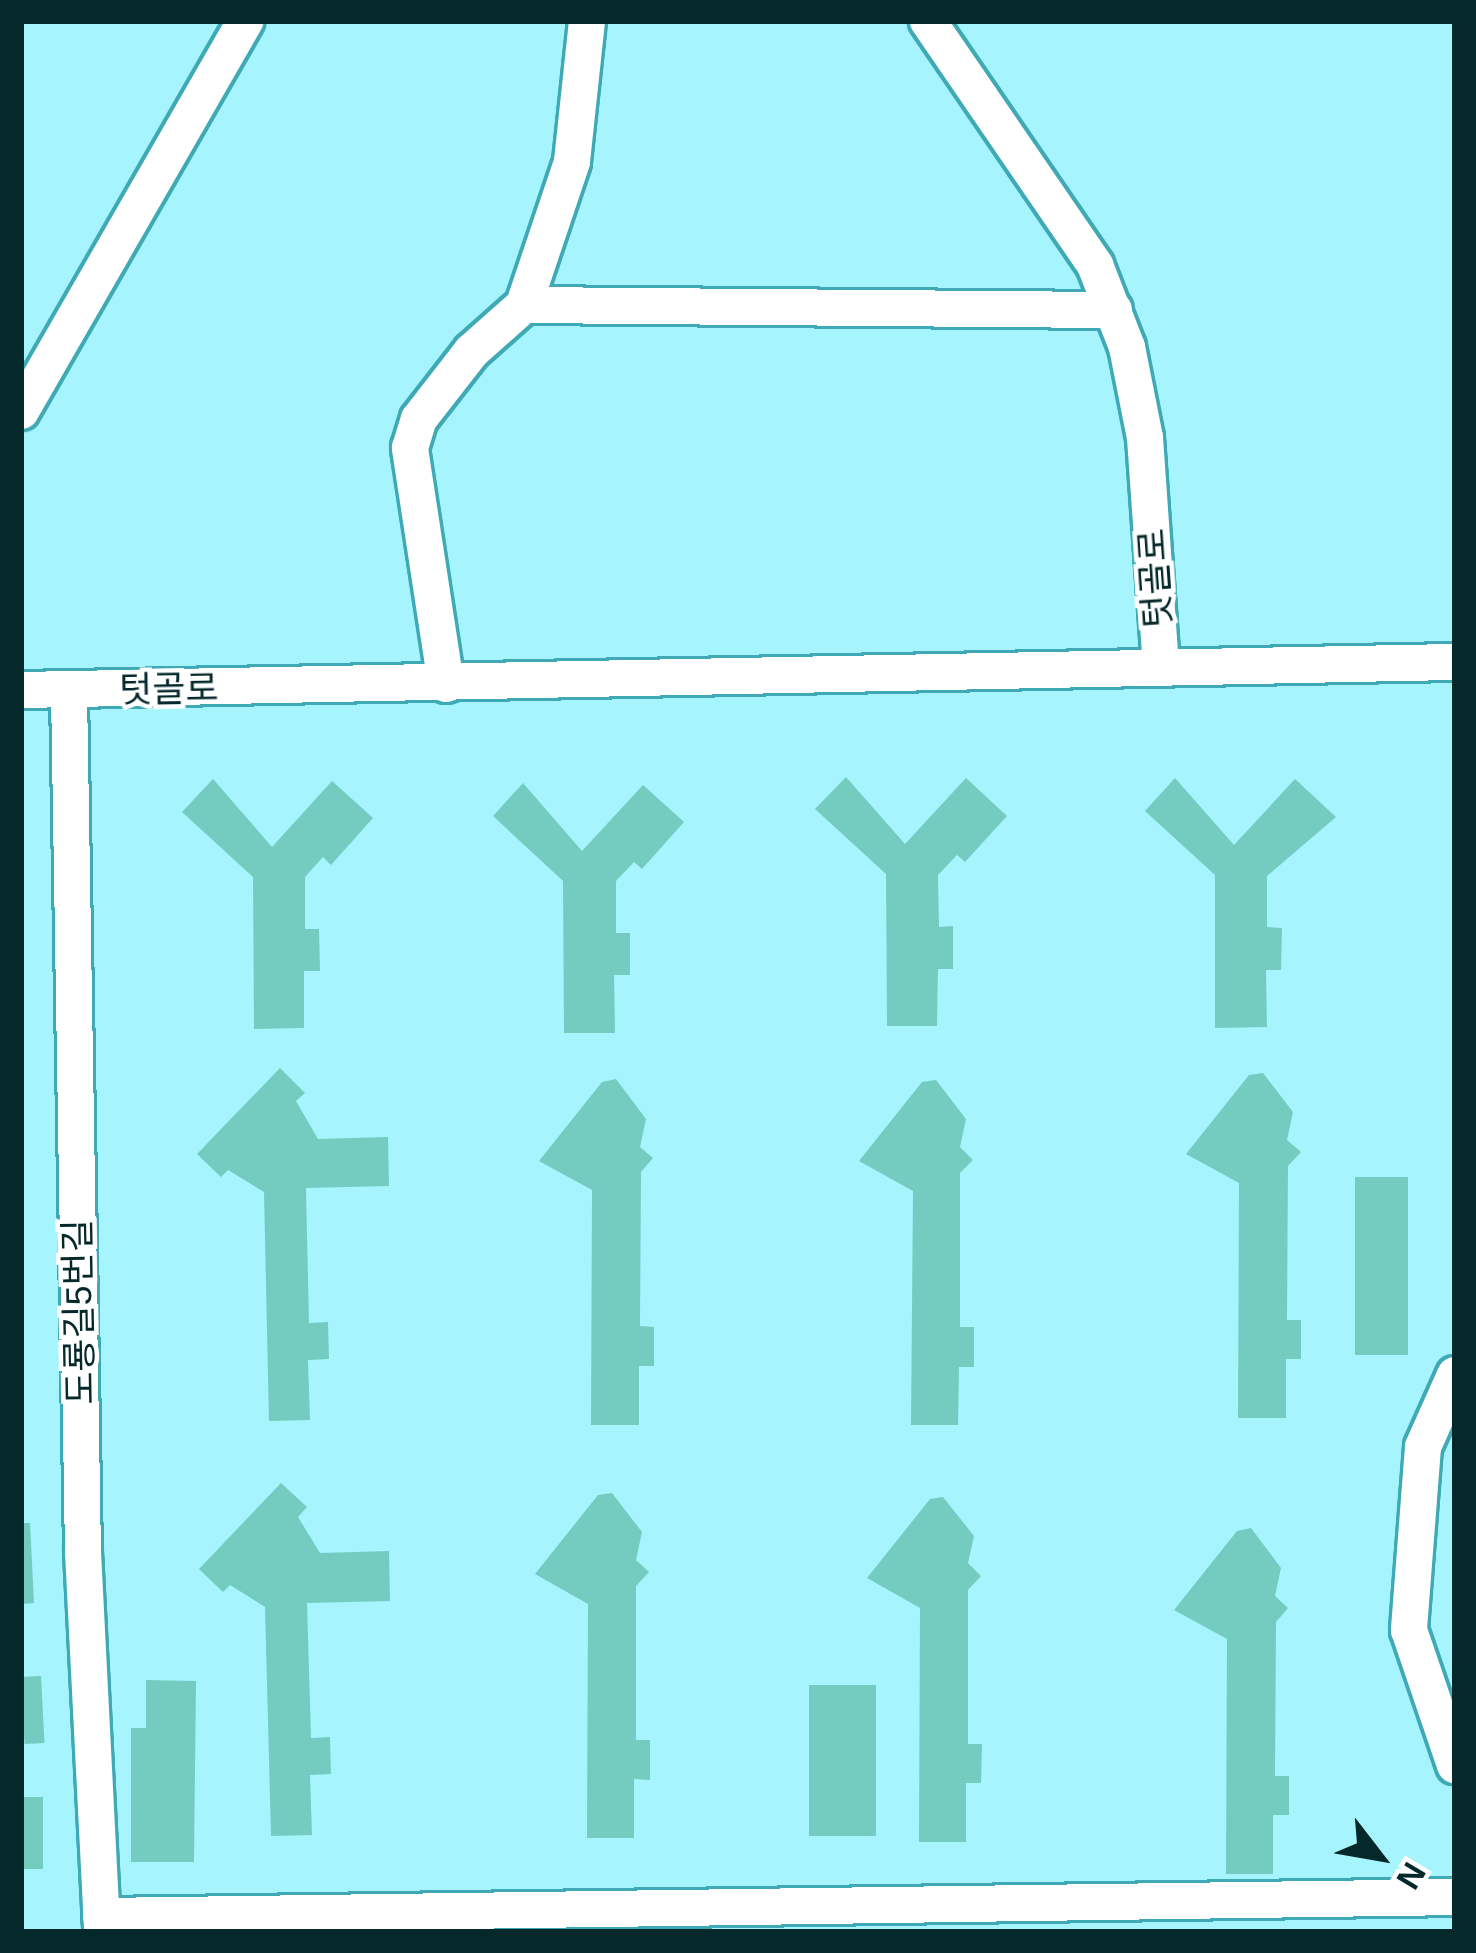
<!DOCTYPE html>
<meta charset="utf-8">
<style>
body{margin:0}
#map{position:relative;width:1476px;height:1953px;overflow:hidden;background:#a6f5fe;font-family:Arial,"Noto Sans KR",sans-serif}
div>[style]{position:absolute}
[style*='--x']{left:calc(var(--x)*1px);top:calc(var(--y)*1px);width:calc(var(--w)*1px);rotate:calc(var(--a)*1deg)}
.building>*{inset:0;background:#74cbbf;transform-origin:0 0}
.roads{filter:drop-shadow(3px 0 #3faab5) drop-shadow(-3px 0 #3faab5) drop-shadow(0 3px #3faab5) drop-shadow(0 -3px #3faab5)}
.street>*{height:36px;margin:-18px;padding:0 18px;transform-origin:18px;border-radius:18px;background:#fff}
span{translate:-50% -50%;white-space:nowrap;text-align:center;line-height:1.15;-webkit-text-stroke:9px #fff;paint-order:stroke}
.street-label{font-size:36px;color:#05282b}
.frame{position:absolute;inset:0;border:24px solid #05282b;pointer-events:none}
.north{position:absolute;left:1320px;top:1797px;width:120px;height:120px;-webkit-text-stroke:9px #fff;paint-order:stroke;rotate:121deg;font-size:33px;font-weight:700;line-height:48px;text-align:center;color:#05282b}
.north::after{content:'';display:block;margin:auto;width:42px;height:54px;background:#05282b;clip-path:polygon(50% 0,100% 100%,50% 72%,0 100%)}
</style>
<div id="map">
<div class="building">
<i style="clip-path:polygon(846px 777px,905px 844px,966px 778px,1007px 816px,965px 862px,957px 855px,938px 875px,939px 927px,953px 926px,953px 969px,938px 969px,937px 1026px,887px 1026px,886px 874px,815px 809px)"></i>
<i style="clip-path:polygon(1175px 778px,1234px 845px,1295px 779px,1336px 817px,1267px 876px,1267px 927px,1282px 928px,1281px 970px,1266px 970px,1267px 1027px,1215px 1028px,1215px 875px,1145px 811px)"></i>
<i style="clip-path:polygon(213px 779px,272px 847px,332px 781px,373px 818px,331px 865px,323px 857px,305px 877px,305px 929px,319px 929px,320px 971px,304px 971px,304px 1028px,254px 1029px,253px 877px,182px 812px)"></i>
<i style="clip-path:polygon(523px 783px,582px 851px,643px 785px,684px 822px,642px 869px,634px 862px,616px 881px,616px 933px,630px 933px,630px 975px,614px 975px,615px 1033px,564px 1033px,563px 881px,493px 816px)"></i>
<i style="clip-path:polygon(280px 1068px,305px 1093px,296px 1101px,318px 1139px,388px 1137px,389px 1186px,306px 1188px,309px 1323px,328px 1322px,329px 1359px,308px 1360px,310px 1420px,269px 1421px,264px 1192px,228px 1170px,221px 1177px,197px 1154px)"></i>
<i style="clip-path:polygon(1263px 1073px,1293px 1112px,1287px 1140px,1301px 1152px,1288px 1166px,1287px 1320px,1301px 1320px,1301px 1359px,1286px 1359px,1286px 1418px,1238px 1418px,1239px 1183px,1186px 1154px,1249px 1075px)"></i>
<i style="clip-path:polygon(616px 1079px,646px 1119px,640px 1147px,653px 1158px,641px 1172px,640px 1326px,654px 1327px,654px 1366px,639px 1366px,639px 1425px,591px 1425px,592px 1190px,539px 1161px,602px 1082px)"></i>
<i style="clip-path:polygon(936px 1080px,966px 1119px,960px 1147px,973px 1160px,960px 1173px,960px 1327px,974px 1327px,974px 1367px,959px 1367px,958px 1425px,911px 1425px,913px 1191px,859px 1161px,922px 1082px)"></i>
<i style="left:1355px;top:1177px;width:53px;height:178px"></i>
<i style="clip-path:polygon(281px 1483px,307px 1507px,298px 1517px,320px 1553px,389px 1551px,390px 1601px,307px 1603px,311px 1738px,330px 1737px,331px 1774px,310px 1775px,312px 1835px,271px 1836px,265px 1607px,230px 1585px,223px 1592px,199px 1569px)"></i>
<i style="clip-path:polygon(612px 1493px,642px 1532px,636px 1560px,649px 1572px,636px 1586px,636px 1740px,650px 1740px,650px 1780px,634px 1779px,634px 1838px,587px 1838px,588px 1604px,535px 1574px,598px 1495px)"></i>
<i style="clip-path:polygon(943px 1497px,974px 1536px,968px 1563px,981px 1576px,968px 1590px,968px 1744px,982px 1744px,981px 1783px,966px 1783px,966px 1842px,919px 1842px,920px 1608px,867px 1578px,930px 1499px)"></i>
<i style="clip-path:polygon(21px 1523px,30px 1523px,34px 1603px,21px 1604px)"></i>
<i style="clip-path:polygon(1251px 1528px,1281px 1568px,1275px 1596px,1288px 1608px,1276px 1622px,1275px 1776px,1289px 1776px,1289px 1815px,1273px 1815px,1273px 1874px,1226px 1874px,1227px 1639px,1174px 1610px,1237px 1531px)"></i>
<i style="left:41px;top:1676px;width:67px;height:20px;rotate:87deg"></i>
<i style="clip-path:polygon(146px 1680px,196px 1681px,194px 1862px,131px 1862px,131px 1728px,146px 1728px)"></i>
<i style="left:809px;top:1685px;width:67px;height:151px"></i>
<i style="left:21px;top:1797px;width:22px;height:72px"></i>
</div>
<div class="roads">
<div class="street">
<i style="--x:587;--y:21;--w:142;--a:96.1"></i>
<i style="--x:572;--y:162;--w:151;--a:108.6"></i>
<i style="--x:524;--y:305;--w:590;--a:0.49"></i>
<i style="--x:928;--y:21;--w:296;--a:55.6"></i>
<i style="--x:1095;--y:265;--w:88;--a:68.7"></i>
<i style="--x:1127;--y:347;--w:93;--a:78.8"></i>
<i style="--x:1145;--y:438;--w:228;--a:86"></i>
<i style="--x:21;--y:411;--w:450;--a:-60.1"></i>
<i style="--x:446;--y:684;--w:239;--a:-98.7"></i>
<i style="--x:410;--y:448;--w:30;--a:-73"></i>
<i style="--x:419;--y:419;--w:86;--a:-52.1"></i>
<i style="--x:472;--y:351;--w:69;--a:-41.5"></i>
<i style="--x:21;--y:690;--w:1434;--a:-1.12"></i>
<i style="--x:69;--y:691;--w:861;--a:89.07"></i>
<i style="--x:83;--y:1552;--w:380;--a:87.1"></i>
<i style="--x:1455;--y:1375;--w:79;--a:114"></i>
<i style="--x:1423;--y:1447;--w:184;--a:94.4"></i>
<i style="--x:1409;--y:1630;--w:143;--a:71.2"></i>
<i style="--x:101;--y:1916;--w:1354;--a:-0.8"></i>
</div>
</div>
<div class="street-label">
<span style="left:1155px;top:578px;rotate:-94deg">텃골로</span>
<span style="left:169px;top:689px;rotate:-1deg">텃골로</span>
<span style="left:79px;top:1312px;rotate:-91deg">도룡길5번길</span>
</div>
<div class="frame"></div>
<div class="north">N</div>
</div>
